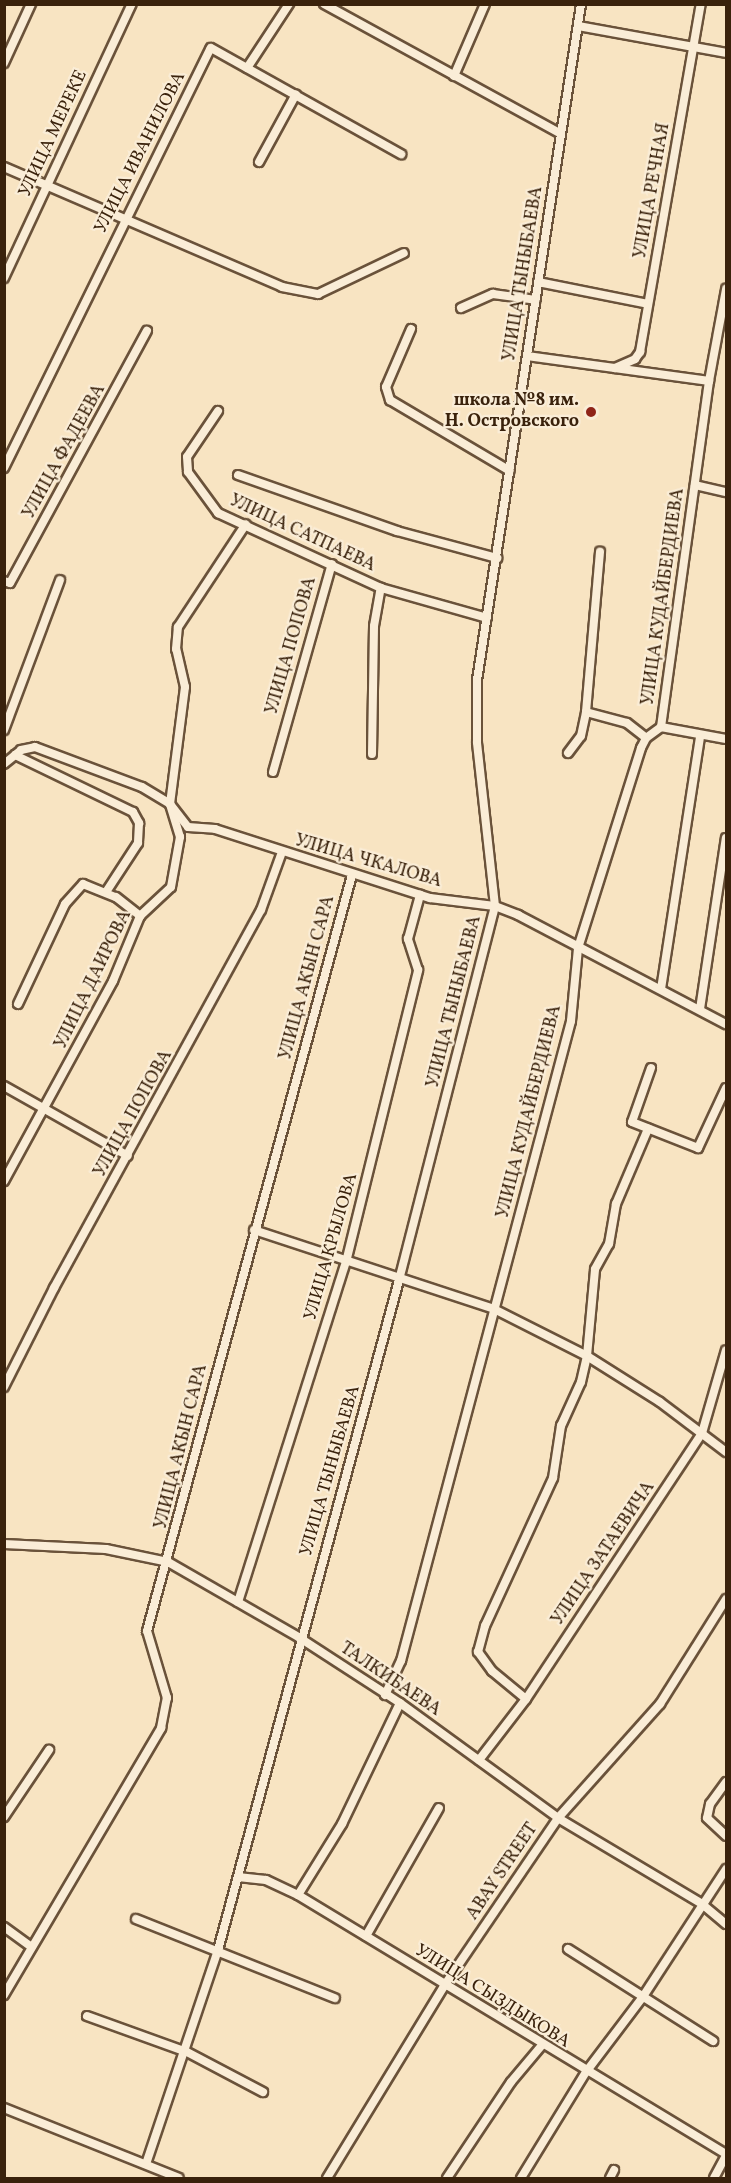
<!DOCTYPE html>
<meta charset="utf-8">
<style>
body{margin:0}
#map{position:relative;width:731px;height:2183px;overflow:hidden;background:#f8e4c2;font-family:Vollkorn,serif}
div>[style]{position:absolute}
[style*='--x']{left:calc(var(--x)*1px);top:calc(var(--y)*1px);width:calc(var(--w)*1px);rotate:calc(var(--a)*1deg)}
.roads{filter:drop-shadow(2px 0 #6a523a) drop-shadow(-2px 0 #6a523a) drop-shadow(0 2px #6a523a) drop-shadow(0 -2px #6a523a)}
.minor>*{height:8px;margin:-4px;padding:0 4px;transform-origin:4px;border-radius:4px;background:#faedd7}
.dots>*{width:16px;height:16px;translate:-50% -50%;box-sizing:border-box;border:3px solid #faedd7;border-radius:50%}
span{translate:-50% -50%;white-space:nowrap;text-align:center;line-height:1.15;-webkit-text-stroke:4.5px #faedd7;paint-order:stroke}
.street-label{font-size:18px;color:#3a220c}
.poi-label{font-size:18px;color:#3a220c;font-weight:700}
.right{translate:-100% -50%;text-align:right}
.frame{position:absolute;inset:0;border:6px solid #3a220c;pointer-events:none}
</style>
<div id="map">
<div class="roads">
<div class="minor">
<i style="--x:324;--y:4;--w:270;--a:28.7"></i>
<i style="--x:578;--y:26;--w:150;--a:10.3"></i>
<i style="--x:4;--y:63;--w:65;--a:-65.4"></i>
<i style="--x:247;--y:68;--w:77;--a:-56.7"></i>
<i style="--x:454;--y:76;--w:78;--a:-66.7"></i>
<i style="--x:259;--y:162;--w:77;--a:-61.4"></i>
<i style="--x:4;--y:167;--w:303;--a:23.3"></i>
<i style="--x:282;--y:287;--w:37;--a:11"></i>
<i style="--x:318;--y:294;--w:95;--a:-25.5"></i>
<i style="--x:4;--y:278;--w:302;--a:-65"></i>
<i style="--x:538;--y:282;--w:112;--a:11.3"></i>
<i style="--x:461;--y:308;--w:35;--a:-24"></i>
<i style="--x:493;--y:294;--w:43;--a:7.9"></i>
<i style="--x:411;--y:329;--w:63;--a:113.3"></i>
<i style="--x:386;--y:387;--w:14;--a:73"></i>
<i style="--x:390;--y:400;--w:139;--a:30.6"></i>
<i style="--x:527;--y:356;--w:184;--a:7.8"></i>
<i style="--x:615;--y:368;--w:22;--a:-24"></i>
<i style="--x:635;--y:359;--w:9;--a:-54"></i>
<i style="--x:640;--y:352;--w:353;--a:-80.1"></i>
<i style="--x:218;--y:411;--w:55;--a:124"></i>
<i style="--x:187;--y:457;--w:15;--a:86"></i>
<i style="--x:188;--y:472;--w:51;--a:53.8"></i>
<i style="--x:218;--y:513;--w:179;--a:24.7"></i>
<i style="--x:381;--y:588;--w:110;--a:15.8"></i>
<i style="--x:4;--y:468;--w:468;--a:-63.8"></i>
<i style="--x:211;--y:48;--w:218;--a:29.2"></i>
<i style="--x:238;--y:475;--w:169;--a:19.4"></i>
<i style="--x:397;--y:531;--w:104;--a:15.1"></i>
<i style="--x:695;--y:485;--w:32;--a:13"></i>
<i style="--x:4;--y:581;--w:6;--a:18"></i>
<i style="--x:10;--y:583;--w:287;--a:-61.5"></i>
<i style="--x:586;--y:712;--w:42;--a:15"></i>
<i style="--x:627;--y:723;--w:24;--a:38"></i>
<i style="--x:661;--y:727;--w:66;--a:10.5"></i>
<i style="--x:4;--y:730;--w:160;--a:-69.5"></i>
<i style="--x:568;--y:753;--w:21;--a:-53"></i>
<i style="--x:581;--y:736;--w:25;--a:-78"></i>
<i style="--x:586;--y:712;--w:161;--a:-85"></i>
<i style="--x:372;--y:754;--w:128;--a:-89.1"></i>
<i style="--x:374;--y:626;--w:39;--a:-80"></i>
<i style="--x:15;--y:755;--w:131;--a:25.8"></i>
<i style="--x:133;--y:812;--w:13;--a:61"></i>
<i style="--x:139;--y:823;--w:20;--a:93"></i>
<i style="--x:138;--y:843;--w:59;--a:123.1"></i>
<i style="--x:4;--y:764;--w:22;--a:-39"></i>
<i style="--x:21;--y:750;--w:14;--a:-12"></i>
<i style="--x:35;--y:747;--w:114;--a:20.5"></i>
<i style="--x:142;--y:787;--w:33;--a:31"></i>
<i style="--x:170;--y:804;--w:29;--a:52"></i>
<i style="--x:188;--y:827;--w:27;--a:4"></i>
<i style="--x:215;--y:829;--w:226;--a:17.8"></i>
<i style="--x:430;--y:898;--w:65;--a:7"></i>
<i style="--x:495;--y:906;--w:25;--a:21"></i>
<i style="--x:518;--y:915;--w:235;--a:27.7"></i>
<i style="--x:273;--y:772;--w:216;--a:-74.2"></i>
<i style="--x:661;--y:989;--w:256;--a:-81.2"></i>
<i style="--x:18;--y:1004;--w:110;--a:-64.8"></i>
<i style="--x:65;--y:904;--w:27;--a:-48"></i>
<i style="--x:83;--y:884;--w:35;--a:22"></i>
<i style="--x:116;--y:897;--w:31;--a:38"></i>
<i style="--x:700;--y:1009;--w:173;--a:-81.4"></i>
<i style="--x:651;--y:1068;--w:57;--a:109.4"></i>
<i style="--x:632;--y:1122;--w:71;--a:21.5"></i>
<i style="--x:698;--y:1148;--w:66;--a:-65"></i>
<i style="--x:4;--y:1086;--w:142;--a:29.4"></i>
<i style="--x:4;--y:1181;--w:228;--a:-61.4"></i>
<i style="--x:113;--y:981;--w:70;--a:-67.4"></i>
<i style="--x:140;--y:916;--w:42;--a:-43.1"></i>
<i style="--x:171;--y:887;--w:51;--a:-79.8"></i>
<i style="--x:180;--y:837;--w:34;--a:-107"></i>
<i style="--x:170;--y:804;--w:118;--a:-82.7"></i>
<i style="--x:185;--y:687;--w:39;--a:-103"></i>
<i style="--x:176;--y:649;--w:22;--a:-85"></i>
<i style="--x:178;--y:627;--w:123;--a:-56.6"></i>
<i style="--x:254;--y:1230;--w:253;--a:18.2"></i>
<i style="--x:494;--y:1309;--w:104;--a:26.8"></i>
<i style="--x:587;--y:1356;--w:86;--a:32.2"></i>
<i style="--x:660;--y:1402;--w:83;--a:37.1"></i>
<i style="--x:4;--y:1387;--w:111;--a:-63.2"></i>
<i style="--x:54;--y:1288;--w:431;--a:-61.3"></i>
<i style="--x:261;--y:910;--w:62;--a:-70.1"></i>
<i style="--x:4;--y:1544;--w:102;--a:2.8"></i>
<i style="--x:106;--y:1549;--w:63;--a:11.8"></i>
<i style="--x:168;--y:1562;--w:152;--a:29.9"></i>
<i style="--x:300;--y:1638;--w:119;--a:33"></i>
<i style="--x:400;--y:1703;--w:195;--a:36"></i>
<i style="--x:558;--y:1818;--w:168;--a:30.8"></i>
<i style="--x:702;--y:1904;--w:31;--a:40"></i>
<i style="--x:238;--y:1602;--w:357;--a:-72.4"></i>
<i style="--x:346;--y:1262;--w:301;--a:-76.1"></i>
<i style="--x:418;--y:970;--w:33;--a:-108"></i>
<i style="--x:408;--y:939;--w:46;--a:-74.7"></i>
<i style="--x:385;--y:1695;--w:38;--a:-65"></i>
<i style="--x:401;--y:1661;--w:662;--a:-75.12"></i>
<i style="--x:571;--y:1021;--w:73;--a:-84.5"></i>
<i style="--x:578;--y:948;--w:210;--a:-72.5"></i>
<i style="--x:641;--y:748;--w:11;--a:-63"></i>
<i style="--x:646;--y:738;--w:19;--a:-36"></i>
<i style="--x:661;--y:727;--w:349;--a:-82.1"></i>
<i style="--x:709;--y:381;--w:94;--a:-79.5"></i>
<i style="--x:526;--y:1699;--w:44;--a:-140.5"></i>
<i style="--x:492;--y:1671;--w:24;--a:-126"></i>
<i style="--x:478;--y:1652;--w:27;--a:-75"></i>
<i style="--x:485;--y:1626;--w:163;--a:-65.3"></i>
<i style="--x:553;--y:1478;--w:53;--a:-81.3"></i>
<i style="--x:561;--y:1426;--w:48;--a:-65.6"></i>
<i style="--x:581;--y:1382;--w:27;--a:-77"></i>
<i style="--x:587;--y:1356;--w:87;--a:-84.7"></i>
<i style="--x:595;--y:1269;--w:29;--a:-61"></i>
<i style="--x:609;--y:1244;--w:41;--a:-80.1"></i>
<i style="--x:616;--y:1204;--w:82;--a:-66.9"></i>
<i style="--x:479;--y:1760;--w:77;--a:-52.4"></i>
<i style="--x:526;--y:1699;--w:319;--a:-56.5"></i>
<i style="--x:702;--y:1433;--w:86;--a:-73.9"></i>
<i style="--x:726;--y:1782;--w:27;--a:126"></i>
<i style="--x:710;--y:1804;--w:14;--a:102"></i>
<i style="--x:707;--y:1818;--w:26;--a:43"></i>
<i style="--x:4;--y:1817;--w:81;--a:-56.1"></i>
<i style="--x:238;--y:1877;--w:28;--a:6"></i>
<i style="--x:266;--y:1880;--w:35;--a:25"></i>
<i style="--x:298;--y:1895;--w:500;--a:31.18"></i>
<i style="--x:298;--y:1895;--w:84;--a:-58.2"></i>
<i style="--x:342;--y:1824;--w:134;--a:-64.4"></i>
<i style="--x:136;--y:1919;--w:214;--a:21.7"></i>
<i style="--x:4;--y:1927;--w:34;--a:36"></i>
<i style="--x:366;--y:1936;--w:147;--a:-60.3"></i>
<i style="--x:568;--y:1949;--w:172;--a:32.4"></i>
<i style="--x:4;--y:1995;--w:310;--a:-59.5"></i>
<i style="--x:161;--y:1728;--w:31;--a:-79"></i>
<i style="--x:167;--y:1698;--w:70;--a:-106.6"></i>
<i style="--x:147;--y:1631;--w:783;--a:-74.83"></i>
<i style="--x:87;--y:2016;--w:106;--a:19.8"></i>
<i style="--x:187;--y:2052;--w:86;--a:27.8"></i>
<i style="--x:4;--y:2108;--w:188;--a:21.8"></i>
<i style="--x:146;--y:2164;--w:226;--a:-71.4"></i>
<i style="--x:218;--y:1950;--w:694;--a:-74.88"></i>
<i style="--x:399;--y:1280;--w:386;--a:-75.6"></i>
<i style="--x:495;--y:906;--w:165;--a:-96.3"></i>
<i style="--x:477;--y:742;--w:62;--a:-90"></i>
<i style="--x:477;--y:680;--w:684;--a:-81.25"></i>
<i style="--x:327;--y:2178;--w:225;--a:-58.6"></i>
<i style="--x:444;--y:1986;--w:203;--a:-55.8"></i>
<i style="--x:558;--y:1818;--w:153;--a:-48.2"></i>
<i style="--x:660;--y:1704;--w:124;--a:-57.8"></i>
<i style="--x:447;--y:2178;--w:115;--a:-56.3"></i>
<i style="--x:511;--y:2082;--w:48;--a:-50"></i>
<i style="--x:521;--y:2178;--w:124;--a:-58.5"></i>
<i style="--x:586;--y:2072;--w:93;--a:-52.9"></i>
<i style="--x:642;--y:1998;--w:154;--a:-56.9"></i>
<i style="--x:610;--y:2178;--w:9;--a:-63"></i>
<i style="--x:714;--y:2178;--w:26;--a:-62"></i>
</div>
</div>
<div class="dots">
<i style="left:591px;top:412px;background:#8f2418"></i>
</div>
<div class="street-label">
<span style="left:54px;top:134px;rotate:-65deg">УЛИЦА МЕРЕКЕ</span>
<span style="left:141px;top:153px;rotate:-63deg">УЛИЦА ИВАНИЛОВА</span>
<span style="left:653px;top:191px;rotate:-80deg">УЛИЦА РЕЧНАЯ</span>
<span style="left:524px;top:274px;rotate:-81deg">УЛИЦА ТЫНЫБАЕВА</span>
<span style="left:65px;top:452px;rotate:-61deg">УЛИЦА ФАДЕЕВА</span>
<span style="left:302px;top:534px;rotate:25deg">УЛИЦА САТПАЕВА</span>
<span style="left:664px;top:597px;rotate:-82deg">УЛИЦА КУДАЙБЕРДИЕВА</span>
<span style="left:292px;top:646px;rotate:-74deg">УЛИЦА ПОПОВА</span>
<span style="left:368px;top:862px;rotate:16deg">УЛИЦА ЧКАЛОВА</span>
<span style="left:308px;top:978px;rotate:-75deg">УЛИЦА АКЫН САРА</span>
<span style="left:94px;top:980px;rotate:-64deg">УЛИЦА ДАИРОВА</span>
<span style="left:455px;top:1002px;rotate:-76deg">УЛИЦА ТЫНЫБАЕВА</span>
<span style="left:530px;top:1112px;rotate:-76deg">УЛИЦА КУДАЙБЕРДИЕВА</span>
<span style="left:134px;top:1114px;rotate:-61deg">УЛИЦА ПОПОВА</span>
<span style="left:332px;top:1247px;rotate:-74deg">УЛИЦА КРЫЛОВА</span>
<span style="left:182px;top:1447px;rotate:-76deg">УЛИЦА АКЫН САРА</span>
<span style="left:331px;top:1471px;rotate:-74deg">УЛИЦА ТЫНЫБАЕВА</span>
<span style="left:604px;top:1554px;rotate:-56deg">УЛИЦА ЗАТАЕВИЧА</span>
<span style="left:390px;top:1680px;rotate:34deg">ТАЛКИБАЕВА</span>
<span style="left:503px;top:1872px;rotate:-56deg">ABAY STREET</span>
<span style="left:492px;top:1997px;rotate:32deg">УЛИЦА СЫЗДЫКОВА</span>
</div>
<div class="poi-label">
<span class="right" style="left:579px;top:412px">школа №8 им.<br>Н. Островского</span>
</div>
<div class="frame"></div>
</div>
